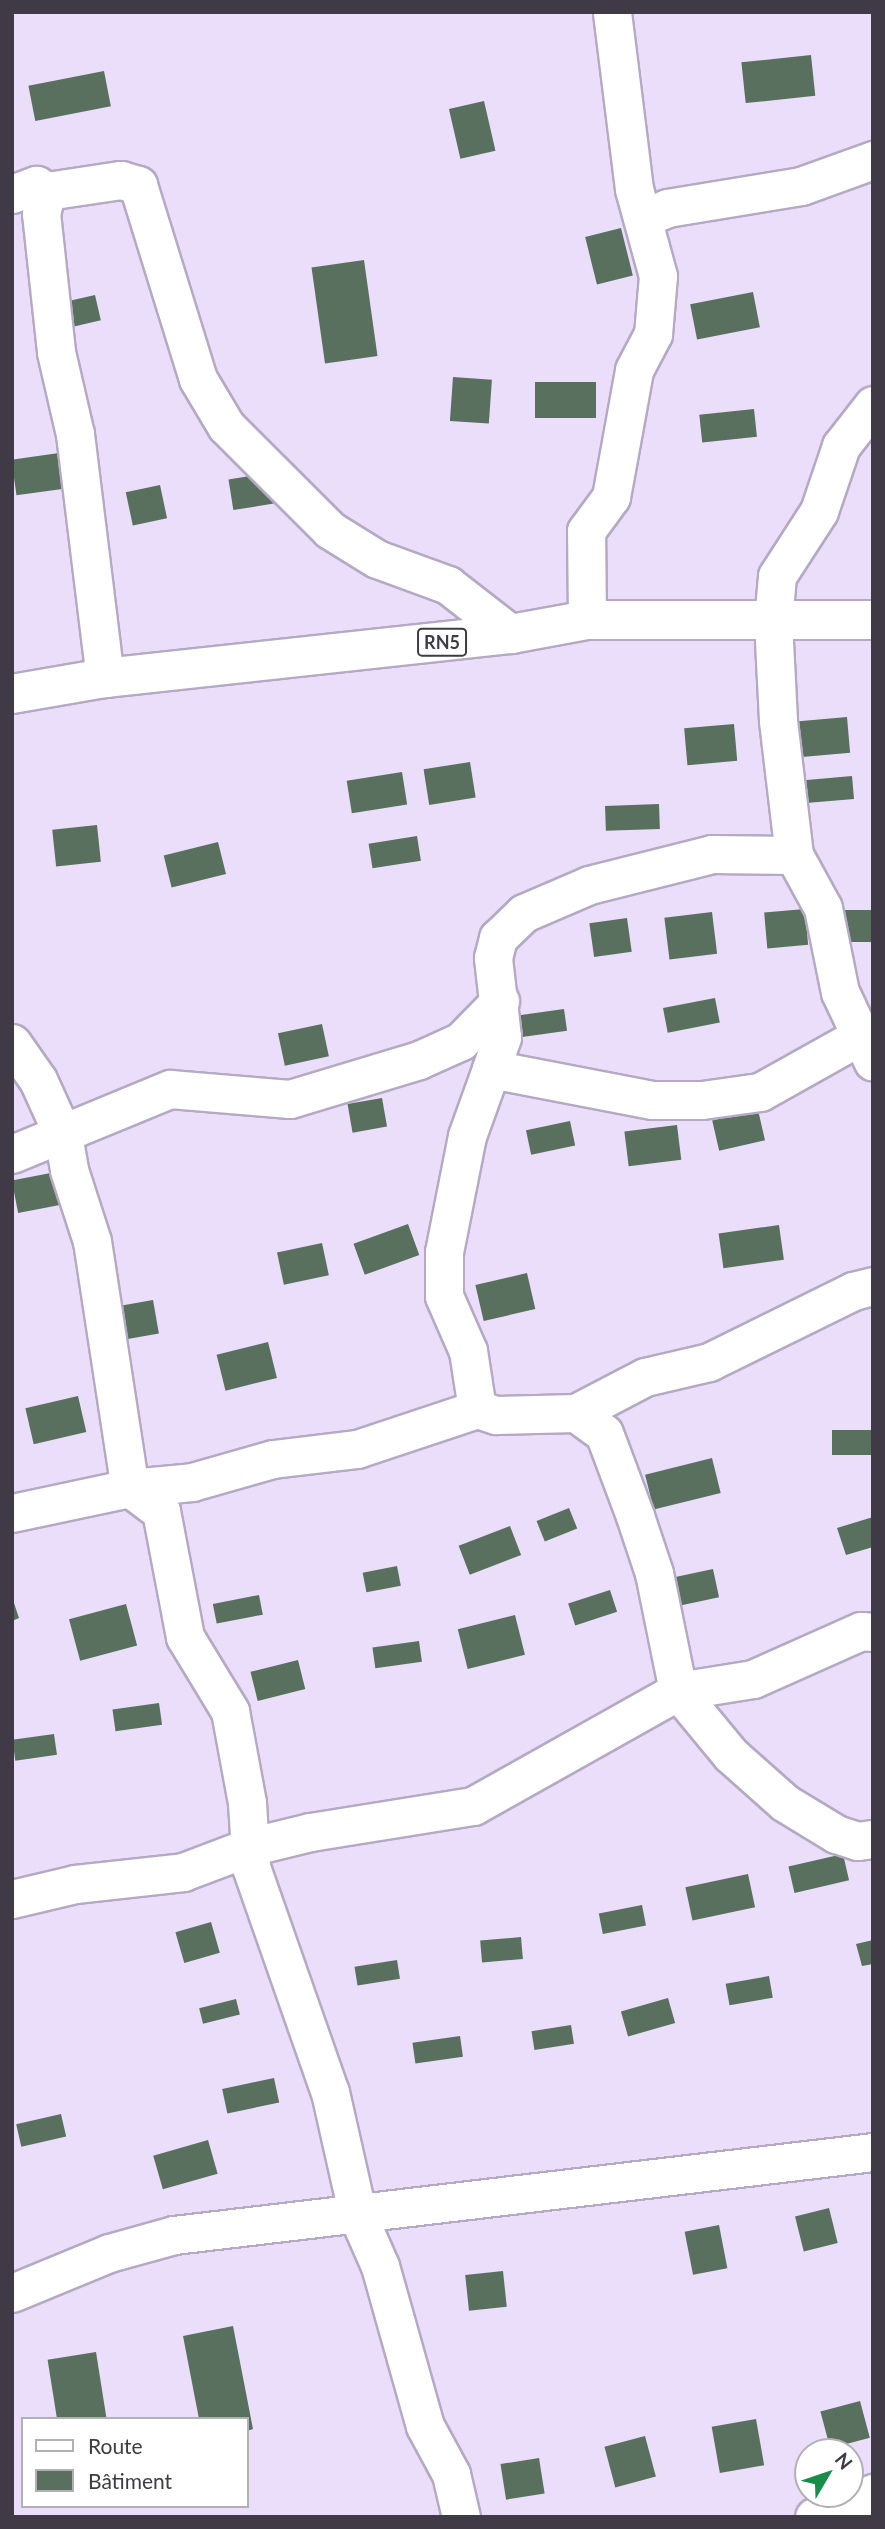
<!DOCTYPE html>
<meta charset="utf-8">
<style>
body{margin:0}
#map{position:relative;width:885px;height:2529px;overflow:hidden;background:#ebdefa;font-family:Lato,sans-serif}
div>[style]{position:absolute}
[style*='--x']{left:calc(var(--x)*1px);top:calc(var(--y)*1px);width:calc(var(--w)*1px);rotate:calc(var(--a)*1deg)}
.building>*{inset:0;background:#59705e;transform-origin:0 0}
.roads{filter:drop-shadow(2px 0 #b5a9c3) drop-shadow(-2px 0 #b5a9c3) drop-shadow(0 2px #b5a9c3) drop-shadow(0 -2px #b5a9c3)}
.minor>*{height:37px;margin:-18.5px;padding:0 18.5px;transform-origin:18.5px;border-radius:18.5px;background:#fff}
.trunk>*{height:38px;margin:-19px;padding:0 19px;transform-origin:19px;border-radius:19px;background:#fff}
span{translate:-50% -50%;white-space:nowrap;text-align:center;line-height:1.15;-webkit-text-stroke:7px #fff;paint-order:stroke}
.shield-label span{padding:2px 5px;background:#fff;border:2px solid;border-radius:5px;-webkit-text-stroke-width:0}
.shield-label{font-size:18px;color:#3f3a45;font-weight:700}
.frame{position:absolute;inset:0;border:14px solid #3f3a45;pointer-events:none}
.legend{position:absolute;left:21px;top:2417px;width:228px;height:91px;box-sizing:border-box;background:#fff;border:2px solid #b2b0b5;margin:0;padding:9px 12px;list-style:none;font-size:21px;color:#3f3a45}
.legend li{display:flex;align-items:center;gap:14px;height:35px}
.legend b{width:35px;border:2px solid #b2b0b5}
.north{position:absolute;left:794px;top:2438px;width:70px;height:70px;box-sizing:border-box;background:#fff;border:2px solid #b2b0b5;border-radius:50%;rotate:51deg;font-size:19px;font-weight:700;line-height:28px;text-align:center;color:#3f3a45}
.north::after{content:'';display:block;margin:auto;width:24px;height:32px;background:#188f49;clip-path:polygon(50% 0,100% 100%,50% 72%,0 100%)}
</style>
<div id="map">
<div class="building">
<i style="left:811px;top:55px;width:41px;height:70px;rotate:84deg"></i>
<i style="left:104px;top:71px;width:36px;height:77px;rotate:79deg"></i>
<i style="left:484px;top:101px;width:51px;height:36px;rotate:77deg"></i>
<i style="left:621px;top:228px;width:49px;height:37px;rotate:76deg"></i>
<i style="left:364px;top:260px;width:97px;height:53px;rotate:82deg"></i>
<i style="left:753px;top:292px;width:36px;height:64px;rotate:79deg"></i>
<i style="left:95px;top:295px;width:26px;height:45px;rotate:77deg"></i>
<i style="left:453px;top:377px;width:39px;height:44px;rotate:4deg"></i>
<i style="left:535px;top:382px;width:61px;height:36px"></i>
<i style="left:754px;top:409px;width:28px;height:55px;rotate:84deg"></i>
<i style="left:59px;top:453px;width:36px;height:48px;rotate:82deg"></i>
<i style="left:269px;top:473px;width:31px;height:41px;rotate:81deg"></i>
<i style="left:160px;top:485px;width:34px;height:35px;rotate:78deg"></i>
<i style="left:847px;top:717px;width:36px;height:54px;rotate:85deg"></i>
<i style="left:734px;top:724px;width:37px;height:50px;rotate:85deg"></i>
<i style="left:470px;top:762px;width:36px;height:47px;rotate:81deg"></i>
<i style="left:402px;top:772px;width:33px;height:56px;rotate:81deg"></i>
<i style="left:852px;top:776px;width:23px;height:51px;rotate:85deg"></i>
<i style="left:659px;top:804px;width:25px;height:54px;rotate:88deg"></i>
<i style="left:97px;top:825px;width:37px;height:45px;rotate:84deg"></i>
<i style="left:417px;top:836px;width:25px;height:49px;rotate:81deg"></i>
<i style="left:218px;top:842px;width:33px;height:56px;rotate:76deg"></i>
<i style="left:805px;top:909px;width:36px;height:41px;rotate:85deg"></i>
<i style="left:873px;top:910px;width:32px;height:43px;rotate:90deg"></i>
<i style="left:712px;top:912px;width:42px;height:48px;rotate:83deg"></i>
<i style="left:627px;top:918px;width:34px;height:38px;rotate:82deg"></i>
<i style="left:715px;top:998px;width:25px;height:53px;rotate:79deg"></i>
<i style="left:564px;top:1009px;width:22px;height:56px;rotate:82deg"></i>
<i style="left:322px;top:1024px;width:33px;height:45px;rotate:78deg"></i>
<i style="left:382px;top:1098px;width:29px;height:35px;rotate:80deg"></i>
<i style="left:758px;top:1110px;width:31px;height:47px;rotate:77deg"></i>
<i style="left:570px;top:1121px;width:25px;height:45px;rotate:78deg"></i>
<i style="left:677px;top:1125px;width:35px;height:53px;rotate:83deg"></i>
<i style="left:56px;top:1172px;width:33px;height:45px;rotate:79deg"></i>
<i style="left:408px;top:1224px;width:33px;height:58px;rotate:70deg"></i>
<i style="left:779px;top:1225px;width:35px;height:61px;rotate:82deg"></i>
<i style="left:322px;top:1243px;width:33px;height:46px;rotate:78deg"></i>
<i style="left:527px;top:1273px;width:37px;height:53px;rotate:77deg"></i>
<i style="left:153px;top:1300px;width:34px;height:46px;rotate:80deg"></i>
<i style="left:268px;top:1342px;width:37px;height:53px;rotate:76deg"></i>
<i style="left:78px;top:1396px;width:37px;height:54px;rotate:77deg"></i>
<i style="left:873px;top:1430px;width:25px;height:41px;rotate:90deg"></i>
<i style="left:712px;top:1458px;width:36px;height:69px;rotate:76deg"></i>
<i style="left:569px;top:1508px;width:22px;height:35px;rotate:68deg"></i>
<i style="clip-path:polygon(873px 1517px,873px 1547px,846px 1555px,837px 1528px)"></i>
<i style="left:510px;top:1526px;width:31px;height:55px;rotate:69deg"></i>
<i style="left:397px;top:1566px;width:20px;height:35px;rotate:79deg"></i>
<i style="left:713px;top:1569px;width:29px;height:48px;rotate:78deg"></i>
<i style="left:610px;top:1590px;width:23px;height:44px;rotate:72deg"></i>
<i style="left:259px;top:1595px;width:20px;height:47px;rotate:79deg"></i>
<i style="clip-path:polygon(12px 1597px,19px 1618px,12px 1621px)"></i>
<i style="left:126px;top:1604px;width:43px;height:59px;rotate:75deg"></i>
<i style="left:515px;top:1615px;width:41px;height:59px;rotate:76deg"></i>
<i style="left:419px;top:1641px;width:21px;height:47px;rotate:82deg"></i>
<i style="left:298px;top:1660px;width:30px;height:49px;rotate:76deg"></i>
<i style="left:159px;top:1703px;width:22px;height:47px;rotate:82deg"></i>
<i style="left:54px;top:1734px;width:21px;height:42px;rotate:82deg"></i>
<i style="left:843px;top:1854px;width:27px;height:56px;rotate:77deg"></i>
<i style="left:748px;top:1874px;width:34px;height:64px;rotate:78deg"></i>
<i style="left:642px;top:1905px;width:21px;height:44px;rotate:79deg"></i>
<i style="left:211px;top:1922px;width:32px;height:37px;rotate:74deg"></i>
<i style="left:521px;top:1937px;width:22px;height:41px;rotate:85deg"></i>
<i style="clip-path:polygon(873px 1940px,873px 1964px,862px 1966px,856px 1944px)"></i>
<i style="left:397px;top:1960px;width:19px;height:43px;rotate:81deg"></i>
<i style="left:769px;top:1976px;width:22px;height:44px;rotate:80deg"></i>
<i style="left:668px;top:1998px;width:26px;height:49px;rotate:74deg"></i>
<i style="left:236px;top:1999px;width:16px;height:38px;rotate:76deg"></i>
<i style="left:571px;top:2025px;width:19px;height:40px;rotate:81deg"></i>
<i style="left:460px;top:2036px;width:21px;height:48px;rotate:82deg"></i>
<i style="left:274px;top:2078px;width:25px;height:53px;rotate:78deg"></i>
<i style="left:61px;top:2114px;width:23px;height:46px;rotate:77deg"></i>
<i style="left:208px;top:2140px;width:35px;height:57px;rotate:74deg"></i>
<i style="left:829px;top:2208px;width:36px;height:35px;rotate:76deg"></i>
<i style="left:719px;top:2225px;width:44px;height:35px;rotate:79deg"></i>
<i style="left:503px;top:2271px;width:36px;height:38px;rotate:84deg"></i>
<i style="clip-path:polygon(233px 2326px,253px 2429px,247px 2431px,247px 2419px,199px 2419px,183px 2336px)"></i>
<i style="left:96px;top:2352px;width:68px;height:49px;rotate:81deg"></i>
<i style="left:860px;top:2401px;width:38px;height:41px;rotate:75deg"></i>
<i style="left:756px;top:2419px;width:47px;height:45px;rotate:80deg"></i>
<i style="left:645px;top:2436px;width:42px;height:42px;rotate:75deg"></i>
<i style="left:539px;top:2458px;width:36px;height:39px;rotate:81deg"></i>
</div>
<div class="roads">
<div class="minor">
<i style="--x:47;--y:191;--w:23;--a:105"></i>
<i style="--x:41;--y:213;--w:140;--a:83.8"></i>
<i style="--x:56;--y:352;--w:84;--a:77"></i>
<i style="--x:75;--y:434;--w:246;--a:83"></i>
<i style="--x:12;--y:194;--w:26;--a:-21"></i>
<i style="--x:36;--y:185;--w:13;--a:29"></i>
<i style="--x:47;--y:191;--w:75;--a:-8.5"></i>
<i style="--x:121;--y:180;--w:18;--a:16"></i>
<i style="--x:138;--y:185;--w:203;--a:72.8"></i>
<i style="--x:198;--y:379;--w:55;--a:59.2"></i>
<i style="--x:226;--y:426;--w:147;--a:45"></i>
<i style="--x:330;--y:530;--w:55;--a:31.7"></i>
<i style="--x:377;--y:559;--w:76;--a:20.1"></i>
<i style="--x:448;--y:585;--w:80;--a:37.9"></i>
<i style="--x:644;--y:218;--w:25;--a:-23"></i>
<i style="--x:667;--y:208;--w:136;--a:-9.3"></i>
<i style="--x:801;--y:186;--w:77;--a:-19.9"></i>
<i style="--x:587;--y:620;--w:89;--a:-90.6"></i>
<i style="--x:586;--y:531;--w:42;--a:-53.7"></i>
<i style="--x:611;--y:497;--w:129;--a:-79.7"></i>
<i style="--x:634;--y:370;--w:41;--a:-62.2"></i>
<i style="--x:653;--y:334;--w:58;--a:-85.1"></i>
<i style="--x:658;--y:276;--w:90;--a:-105.4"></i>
<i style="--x:634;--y:189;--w:178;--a:-97.1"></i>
<i style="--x:794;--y:855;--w:60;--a:61.3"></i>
<i style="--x:823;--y:908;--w:86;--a:78.6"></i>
<i style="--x:840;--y:992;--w:77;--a:64.8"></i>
<i style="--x:12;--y:1043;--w:45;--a:54.9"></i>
<i style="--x:38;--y:1080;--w:60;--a:65.6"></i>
<i style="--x:63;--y:1135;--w:36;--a:80"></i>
<i style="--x:69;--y:1170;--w:75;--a:72.1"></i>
<i style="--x:92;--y:1241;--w:250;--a:81.3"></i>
<i style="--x:130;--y:1488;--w:39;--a:37"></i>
<i style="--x:161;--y:1511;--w:128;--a:79.2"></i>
<i style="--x:185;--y:1637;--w:87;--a:58.7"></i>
<i style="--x:230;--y:1711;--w:94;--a:79.5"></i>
<i style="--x:247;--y:1803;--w:64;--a:86.4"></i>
<i style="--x:251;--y:1867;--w:238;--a:70.7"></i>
<i style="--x:330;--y:2092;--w:127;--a:77.3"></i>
<i style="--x:358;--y:2216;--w:55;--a:66.3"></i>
<i style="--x:380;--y:2266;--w:166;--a:74.3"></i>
<i style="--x:425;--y:2426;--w:55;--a:61.6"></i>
<i style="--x:451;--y:2474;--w:44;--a:76.9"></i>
<i style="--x:491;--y:1069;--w:34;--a:-71"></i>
<i style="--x:502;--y:1037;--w:80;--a:-96.5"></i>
<i style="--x:493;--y:958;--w:21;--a:-76"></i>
<i style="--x:498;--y:938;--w:36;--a:-44"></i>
<i style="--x:524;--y:913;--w:71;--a:-23.3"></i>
<i style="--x:589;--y:885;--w:127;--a:-14.1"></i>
<i style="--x:712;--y:854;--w:82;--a:0.7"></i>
<i style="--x:794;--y:855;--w:136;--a:-96.8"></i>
<i style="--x:778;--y:720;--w:99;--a:-92.9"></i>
<i style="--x:773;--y:621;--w:45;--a:-84.9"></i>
<i style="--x:777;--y:576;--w:77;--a:-57.1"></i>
<i style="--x:819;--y:511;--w:69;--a:-71.3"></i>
<i style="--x:841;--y:446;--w:52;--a:-52"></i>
<i style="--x:12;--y:1154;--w:171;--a:-22.4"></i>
<i style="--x:170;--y:1089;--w:120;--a:4.8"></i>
<i style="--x:290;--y:1099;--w:135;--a:-16.8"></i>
<i style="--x:419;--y:1060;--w:46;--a:-24.3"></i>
<i style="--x:461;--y:1041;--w:56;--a:-45.7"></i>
<i style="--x:477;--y:1409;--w:59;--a:-98.8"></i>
<i style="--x:468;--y:1351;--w:60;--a:-113.6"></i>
<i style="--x:444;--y:1296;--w:44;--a:-90"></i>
<i style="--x:444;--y:1252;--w:118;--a:-78.8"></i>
<i style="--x:467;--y:1136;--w:71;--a:-70.3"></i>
<i style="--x:491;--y:1069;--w:164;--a:10.9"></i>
<i style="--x:652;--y:1100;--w:50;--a:0"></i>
<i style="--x:702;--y:1100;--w:59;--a:-7.9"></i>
<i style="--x:760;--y:1092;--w:115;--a:-29.2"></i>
<i style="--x:576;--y:1413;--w:34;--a:36"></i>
<i style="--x:604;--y:1433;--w:89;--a:69.5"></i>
<i style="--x:635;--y:1516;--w:60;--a:71.6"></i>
<i style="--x:654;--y:1573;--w:120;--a:78.5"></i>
<i style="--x:678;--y:1691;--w:83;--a:50.4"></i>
<i style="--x:731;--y:1755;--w:72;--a:41.6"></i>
<i style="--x:785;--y:1803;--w:60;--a:31.3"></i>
<i style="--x:836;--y:1834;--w:23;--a:18"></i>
<i style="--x:858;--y:1841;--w:15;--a:-8"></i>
<i style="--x:12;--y:1513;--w:121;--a:-12"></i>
<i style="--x:130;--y:1488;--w:62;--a:-5.5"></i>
<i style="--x:192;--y:1482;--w:84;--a:-15.9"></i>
<i style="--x:273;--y:1459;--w:85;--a:-6.8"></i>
<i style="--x:357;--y:1449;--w:126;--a:-18.4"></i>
<i style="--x:477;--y:1409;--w:20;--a:18"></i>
<i style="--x:496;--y:1415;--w:80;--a:-1.4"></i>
<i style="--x:576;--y:1413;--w:78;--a:-27.6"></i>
<i style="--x:645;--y:1377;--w:66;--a:-13.2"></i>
<i style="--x:709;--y:1362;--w:161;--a:-26.2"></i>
<i style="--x:853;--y:1291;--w:21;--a:-14"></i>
<i style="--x:12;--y:1899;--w:65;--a:-13.4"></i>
<i style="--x:75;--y:1884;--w:109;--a:-6.3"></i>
<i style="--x:183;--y:1872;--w:71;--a:-20.7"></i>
<i style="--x:249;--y:1847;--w:63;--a:-13.8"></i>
<i style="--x:310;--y:1832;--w:165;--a:-9.1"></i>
<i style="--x:473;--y:1806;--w:235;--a:-29.3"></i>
<i style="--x:678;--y:1691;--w:76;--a:-9.1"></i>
<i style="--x:753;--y:1679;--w:118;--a:-24"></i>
<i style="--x:861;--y:1631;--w:12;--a:5"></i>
<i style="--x:12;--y:2293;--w:105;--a:-22.4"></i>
<i style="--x:109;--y:2253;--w:67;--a:-15.5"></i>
<i style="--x:174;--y:2235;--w:704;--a:-6.77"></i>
<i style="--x:814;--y:2517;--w:64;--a:-22.1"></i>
</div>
<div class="trunk">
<i style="--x:12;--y:694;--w:94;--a:-9.8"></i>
<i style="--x:105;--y:678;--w:408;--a:-6.2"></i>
<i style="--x:511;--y:634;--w:77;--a:-10.4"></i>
<i style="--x:587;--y:620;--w:286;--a:0"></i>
</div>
</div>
<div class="shield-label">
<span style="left:442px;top:642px">RN5</span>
</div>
<div class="frame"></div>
<ul class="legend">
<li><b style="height:9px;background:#fff"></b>Route</li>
<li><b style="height:19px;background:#59705e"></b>Bâtiment</li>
</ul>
<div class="north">N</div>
</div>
